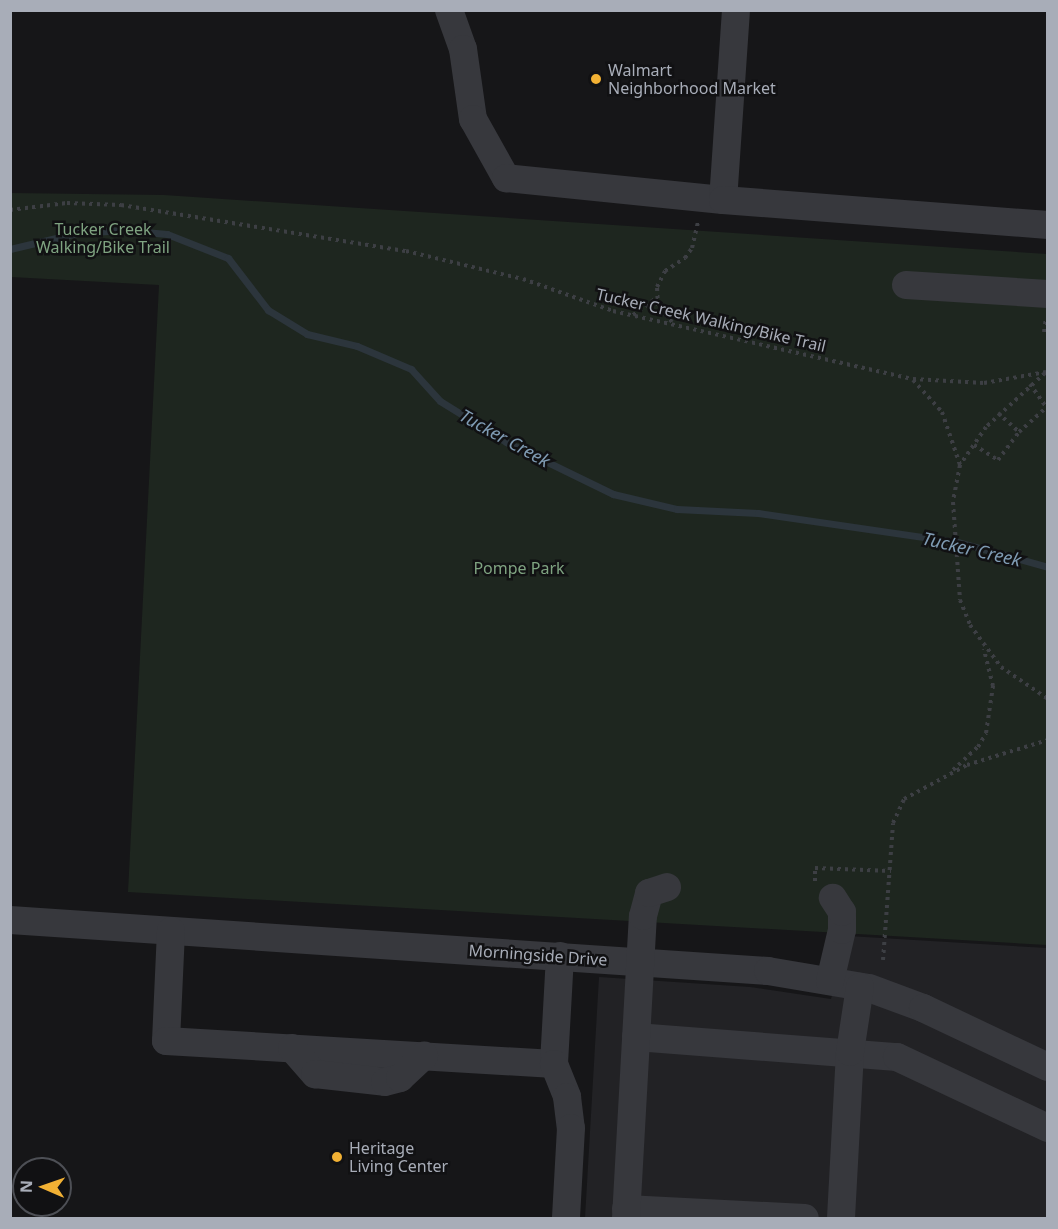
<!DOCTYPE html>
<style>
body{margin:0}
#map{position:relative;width:1058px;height:1229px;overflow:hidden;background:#161618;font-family:"Noto Sans",sans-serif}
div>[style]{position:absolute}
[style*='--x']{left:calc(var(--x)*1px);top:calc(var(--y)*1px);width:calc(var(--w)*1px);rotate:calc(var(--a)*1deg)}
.built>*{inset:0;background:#222225}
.green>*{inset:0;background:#1e261f}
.stream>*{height:7px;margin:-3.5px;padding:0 3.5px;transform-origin:3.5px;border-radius:3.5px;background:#2c353c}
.path>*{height:4px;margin-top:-2px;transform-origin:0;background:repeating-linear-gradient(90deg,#3d3f44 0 3px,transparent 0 7.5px)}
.minor>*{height:28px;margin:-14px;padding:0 14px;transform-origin:14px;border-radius:14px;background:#37383d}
.dots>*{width:16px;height:16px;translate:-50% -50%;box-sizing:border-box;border:3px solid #111113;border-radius:50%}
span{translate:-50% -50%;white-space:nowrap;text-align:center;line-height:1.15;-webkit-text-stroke:5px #111113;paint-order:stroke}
.poi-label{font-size:16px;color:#a8adb8}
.left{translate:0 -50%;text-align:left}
.park-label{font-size:16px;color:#7fa381}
.street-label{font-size:16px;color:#a8adb8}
.water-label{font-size:18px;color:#7f9bb3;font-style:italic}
.frame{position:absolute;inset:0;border:12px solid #a8adb8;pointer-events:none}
.north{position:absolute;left:12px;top:1157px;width:60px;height:60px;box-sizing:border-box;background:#111113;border:2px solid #4d4f55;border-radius:50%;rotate:272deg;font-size:16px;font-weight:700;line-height:24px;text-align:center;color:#a8adb8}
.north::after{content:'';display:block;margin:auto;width:21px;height:27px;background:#f2b134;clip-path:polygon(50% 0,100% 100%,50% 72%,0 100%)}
</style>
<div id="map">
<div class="built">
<i style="clip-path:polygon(848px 936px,1047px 948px,1047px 1218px,585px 1218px,599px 977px,750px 987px,831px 999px)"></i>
</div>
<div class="green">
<i style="clip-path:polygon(10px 193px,164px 195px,1047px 254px,1047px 945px,128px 892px,159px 285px,11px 277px)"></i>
</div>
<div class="stream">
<i style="--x:10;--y:249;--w:69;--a:-13.4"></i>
<i style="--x:77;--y:233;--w:46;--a:-3.7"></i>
<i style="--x:123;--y:230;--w:44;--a:5.2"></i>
<i style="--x:167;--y:234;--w:66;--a:21.5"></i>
<i style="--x:228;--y:258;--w:66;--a:52.4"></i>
<i style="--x:268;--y:310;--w:46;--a:31.6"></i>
<i style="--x:307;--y:334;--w:51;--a:13.5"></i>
<i style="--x:357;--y:346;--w:59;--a:23.1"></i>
<i style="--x:411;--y:369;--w:43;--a:47.8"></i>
<i style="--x:440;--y:401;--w:78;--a:31.8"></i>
<i style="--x:506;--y:442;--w:119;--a:25.9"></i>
<i style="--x:613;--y:494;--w:66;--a:13.2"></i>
<i style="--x:677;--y:509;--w:81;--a:2.8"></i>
<i style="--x:758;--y:513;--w:202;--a:8.3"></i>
<i style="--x:958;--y:542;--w:93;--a:15.5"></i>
</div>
<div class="path">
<i style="--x:10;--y:210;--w:57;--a:-7"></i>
<i style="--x:67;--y:203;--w:54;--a:2.1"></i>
<i style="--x:121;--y:205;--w:289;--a:9.2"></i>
<i style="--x:406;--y:251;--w:120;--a:13.5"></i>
<i style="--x:523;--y:279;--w:96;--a:19.6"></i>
<i style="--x:613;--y:311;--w:308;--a:12.8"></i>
<i style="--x:913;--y:379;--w:71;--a:3.2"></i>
<i style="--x:984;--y:383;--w:63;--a:-10.1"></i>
<i style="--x:633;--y:315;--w:29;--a:-36"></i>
<i style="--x:672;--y:322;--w:21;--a:-131"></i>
<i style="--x:658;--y:306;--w:19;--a:-93"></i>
<i style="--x:657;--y:287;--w:18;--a:-63"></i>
<i style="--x:665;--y:271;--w:24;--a:-33"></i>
<i style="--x:685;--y:258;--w:12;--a:-55"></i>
<i style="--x:692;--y:248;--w:27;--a:-77"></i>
<i style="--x:1044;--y:332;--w:14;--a:-82"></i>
<i style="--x:1045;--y:373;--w:80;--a:137.5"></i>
<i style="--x:986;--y:427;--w:46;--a:124.4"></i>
<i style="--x:960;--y:465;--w:38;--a:101"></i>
<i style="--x:953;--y:502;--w:98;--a:85.9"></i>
<i style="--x:960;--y:600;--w:27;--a:68"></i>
<i style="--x:970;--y:625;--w:52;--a:53.6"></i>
<i style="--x:1001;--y:667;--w:57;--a:34.2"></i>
<i style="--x:913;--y:380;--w:43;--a:47.8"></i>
<i style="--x:942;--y:412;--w:56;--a:71.2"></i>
<i style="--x:1030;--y:384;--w:28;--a:55"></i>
<i style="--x:998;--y:413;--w:28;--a:42"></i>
<i style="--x:974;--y:445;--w:28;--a:32"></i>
<i style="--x:998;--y:460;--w:35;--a:-53"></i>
<i style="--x:1019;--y:432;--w:39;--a:-42"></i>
<i style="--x:953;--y:770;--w:34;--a:-43"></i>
<i style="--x:978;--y:747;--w:16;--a:-60"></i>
<i style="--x:986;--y:733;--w:48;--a:-81.5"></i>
<i style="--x:993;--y:686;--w:38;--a:-104"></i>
<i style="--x:815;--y:881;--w:13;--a:-90"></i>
<i style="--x:815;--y:868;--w:76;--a:2.3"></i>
<i style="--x:883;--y:960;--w:137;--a:-85.8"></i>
<i style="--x:893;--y:823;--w:26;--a:-65"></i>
<i style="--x:904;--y:799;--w:72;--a:-28.4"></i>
<i style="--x:967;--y:765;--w:85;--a:-17.2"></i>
</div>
<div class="minor">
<i style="--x:449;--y:10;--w:41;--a:70.3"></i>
<i style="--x:463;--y:49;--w:71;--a:81.9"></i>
<i style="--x:473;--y:119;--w:68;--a:60.8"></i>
<i style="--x:506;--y:178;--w:218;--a:5.8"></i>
<i style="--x:736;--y:10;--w:190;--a:93.9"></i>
<i style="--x:723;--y:200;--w:326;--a:4.4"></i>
<i style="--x:906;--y:285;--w:142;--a:3.6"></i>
<i style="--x:10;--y:920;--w:760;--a:3.85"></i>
<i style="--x:768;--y:971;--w:102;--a:9.6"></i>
<i style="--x:869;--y:988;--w:58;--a:20.3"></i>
<i style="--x:923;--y:1008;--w:138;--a:25.3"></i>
<i style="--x:171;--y:931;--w:110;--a:92.6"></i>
<i style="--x:166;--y:1041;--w:389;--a:3.4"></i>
<i style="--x:560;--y:956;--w:108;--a:93.2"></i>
<i style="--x:554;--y:1064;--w:35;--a:68"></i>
<i style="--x:567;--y:1097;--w:31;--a:83"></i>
<i style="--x:571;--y:1128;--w:90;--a:93.2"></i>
<i style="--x:830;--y:981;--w:52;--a:-76.8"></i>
<i style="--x:842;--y:930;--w:18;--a:-90"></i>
<i style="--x:842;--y:912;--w:17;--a:-123"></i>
<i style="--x:636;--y:1037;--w:262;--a:4.4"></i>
<i style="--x:897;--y:1057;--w:167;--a:25.2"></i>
<i style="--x:292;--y:1048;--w:35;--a:49"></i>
<i style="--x:315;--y:1074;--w:70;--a:6.5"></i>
<i style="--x:385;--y:1082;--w:16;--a:-15"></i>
<i style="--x:400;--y:1078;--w:33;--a:-43"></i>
<i style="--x:626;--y:1209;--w:179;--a:2.9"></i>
<i style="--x:626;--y:1218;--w:302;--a:-86.8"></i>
<i style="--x:643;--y:916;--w:24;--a:-75"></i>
<i style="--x:649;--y:893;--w:19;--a:-18"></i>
<i style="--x:841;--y:1218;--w:166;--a:-86.9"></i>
<i style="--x:850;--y:1052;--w:66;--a:-81.3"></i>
</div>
<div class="dots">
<i style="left:596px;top:79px;background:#f2b134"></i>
<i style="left:337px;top:1157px;background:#f2b134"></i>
</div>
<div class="poi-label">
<span class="left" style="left:608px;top:79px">Walmart<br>Neighborhood Market</span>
<span class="left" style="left:349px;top:1157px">Heritage<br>Living Center</span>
</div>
<div class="park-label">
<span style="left:103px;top:238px">Tucker Creek<br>Walking/Bike Trail</span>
<span style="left:519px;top:568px">Pompe Park</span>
</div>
<div class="street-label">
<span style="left:711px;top:320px;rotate:13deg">Tucker Creek Walking/Bike Trail</span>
<span style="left:538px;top:955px;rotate:4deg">Morningside Drive</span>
</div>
<div class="water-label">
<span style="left:505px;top:438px;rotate:29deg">Tucker Creek</span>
<span style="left:972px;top:549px;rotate:13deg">Tucker Creek</span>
</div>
<div class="frame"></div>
<div class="north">N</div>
</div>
